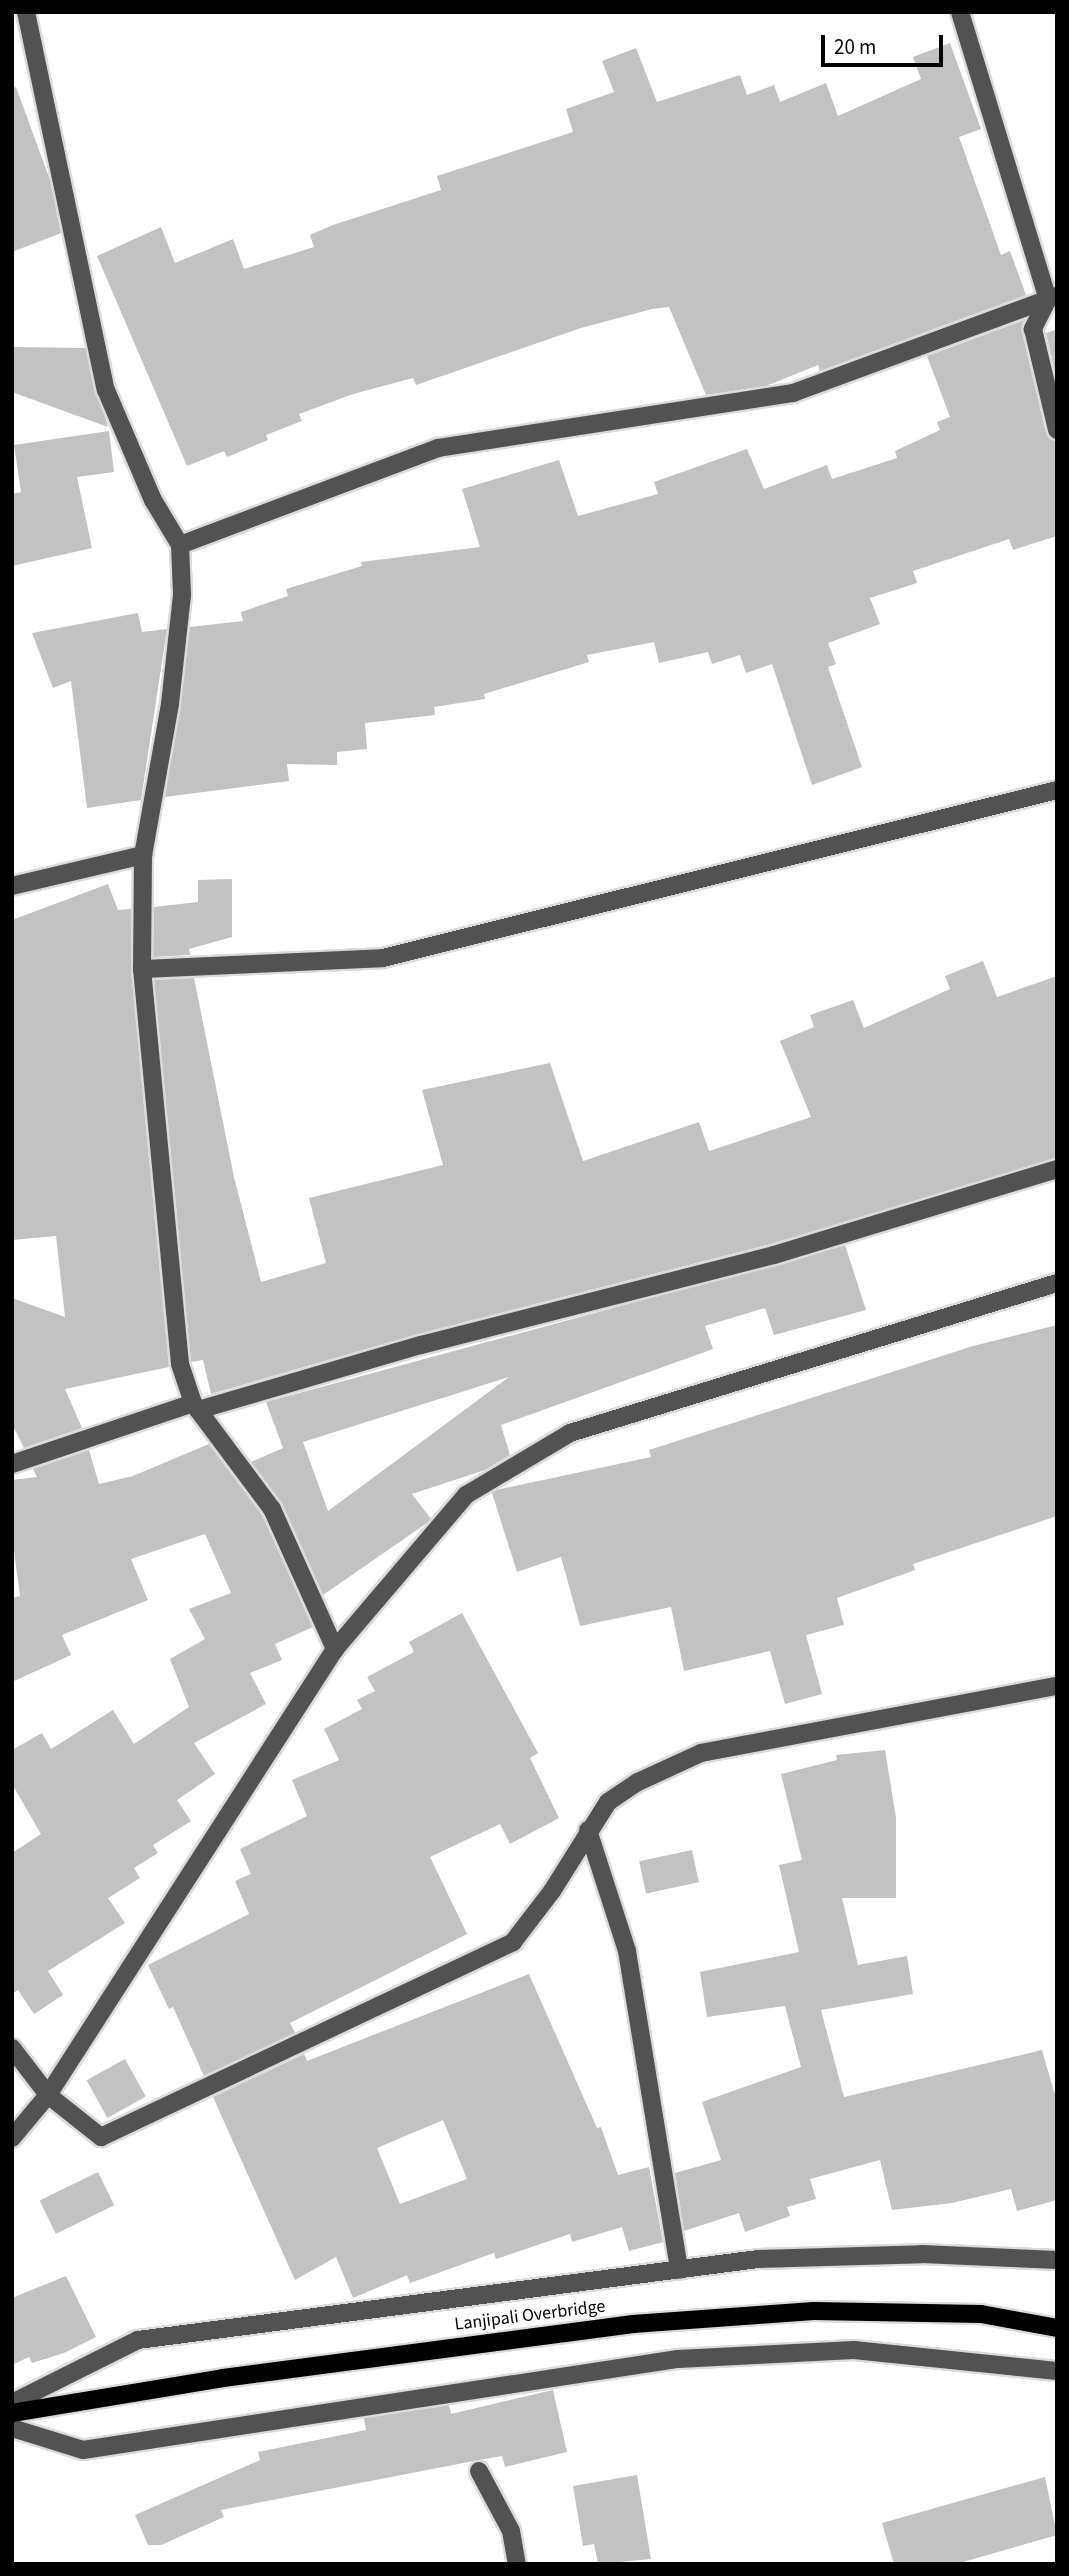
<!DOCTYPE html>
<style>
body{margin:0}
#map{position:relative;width:1069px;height:2576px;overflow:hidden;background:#fff;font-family:"Source Sans 3",sans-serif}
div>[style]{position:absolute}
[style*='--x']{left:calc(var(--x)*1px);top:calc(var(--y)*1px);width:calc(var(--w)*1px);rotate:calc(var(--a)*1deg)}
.building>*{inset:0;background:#c2c2c2;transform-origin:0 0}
.roads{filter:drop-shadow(2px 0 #dbdbdb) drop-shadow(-2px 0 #dbdbdb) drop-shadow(0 2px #dbdbdb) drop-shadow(0 -2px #dbdbdb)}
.minor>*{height:18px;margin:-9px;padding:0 9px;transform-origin:9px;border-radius:9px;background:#525252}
.major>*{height:18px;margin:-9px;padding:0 9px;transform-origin:9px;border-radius:9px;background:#000}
span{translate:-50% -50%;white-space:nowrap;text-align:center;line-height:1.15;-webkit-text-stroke:5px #fff;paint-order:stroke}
.street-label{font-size:18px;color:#000}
.frame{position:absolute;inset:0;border:14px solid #000;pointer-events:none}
.scale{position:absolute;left:821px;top:35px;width:122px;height:32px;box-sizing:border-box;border:4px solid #000;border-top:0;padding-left:9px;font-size:21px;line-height:24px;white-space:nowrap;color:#000;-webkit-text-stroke:5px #fff;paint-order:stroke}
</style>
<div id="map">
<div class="building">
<i style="clip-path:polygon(950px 43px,981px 129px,959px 137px,1001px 255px,1010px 251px,1026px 295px,820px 371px,818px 365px,766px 386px,706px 395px,669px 307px,652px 309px,581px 328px,416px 385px,413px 378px,353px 394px,299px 414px,302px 421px,266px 435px,268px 440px,227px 457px,224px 451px,187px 466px,97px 256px,161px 227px,175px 263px,233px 239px,244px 269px,314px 247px,310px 235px,333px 225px,441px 190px,437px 176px,573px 132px,566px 109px,614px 92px,602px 61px,636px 48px,657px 102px,740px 75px,747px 95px,774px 85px,780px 102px,826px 83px,838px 116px,921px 79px,913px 57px)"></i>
<i style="clip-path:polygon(16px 87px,50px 180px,61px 233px,12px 252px,12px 88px)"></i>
<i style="clip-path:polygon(1025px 320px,1022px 332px,1046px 433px,1057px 441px,1057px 536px,1013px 550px,1009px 539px,913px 571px,917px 583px,870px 598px,880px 624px,828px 643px,836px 664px,828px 667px,862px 767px,812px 785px,772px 664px,746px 673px,740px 655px,712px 664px,708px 652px,659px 663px,654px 642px,587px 655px,589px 662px,484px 694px,485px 699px,434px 707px,435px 715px,365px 723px,367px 749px,337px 752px,337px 765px,287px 764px,289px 781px,165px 797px,190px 627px,243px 621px,241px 612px,288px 596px,286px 589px,362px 566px,361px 562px,480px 547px,462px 489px,559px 460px,578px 516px,658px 494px,654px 482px,747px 449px,764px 489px,827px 465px,832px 479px,897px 458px,895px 451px,940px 430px,937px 422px,950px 417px,927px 356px)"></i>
<i style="clip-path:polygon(1057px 329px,1057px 380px,1046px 333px)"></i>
<i style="clip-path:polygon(12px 347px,86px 348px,108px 427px,12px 392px)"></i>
<i style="clip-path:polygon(109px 431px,114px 472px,77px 477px,92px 548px,12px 566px,12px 494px,21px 492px,14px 445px)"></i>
<i style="clip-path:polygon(138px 613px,142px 632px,167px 629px,141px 800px,87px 808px,71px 681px,53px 688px,32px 633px)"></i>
<i style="clip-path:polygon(232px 879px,232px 937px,189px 949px,190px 955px,153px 957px,154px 907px,198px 902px,198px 880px)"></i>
<i style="clip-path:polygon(108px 884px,118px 910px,131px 909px,131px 970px,169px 1367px,65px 1389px,82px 1428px,24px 1448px,12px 1424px,12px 1298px,65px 1317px,56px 1236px,12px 1240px,12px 920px)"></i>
<i style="clip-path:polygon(983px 961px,997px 997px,1057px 976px,1057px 1158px,771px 1244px,418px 1334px,211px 1394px,203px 1360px,191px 1362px,154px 980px,194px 978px,234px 1177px,261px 1282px,326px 1263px,309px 1198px,443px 1165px,422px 1090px,550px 1063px,583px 1161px,699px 1122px,709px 1151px,811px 1117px,780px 1041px,814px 1027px,810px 1015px,853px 1000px,864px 1028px,950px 989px,945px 976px)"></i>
<i style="clip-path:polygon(evenodd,845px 1245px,866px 1310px,774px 1335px,765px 1308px,705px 1326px,713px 1349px,501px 1425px,510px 1455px,485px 1470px,412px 1494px,431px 1519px,427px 1523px,323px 1595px,282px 1504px,251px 1462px,283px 1448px,266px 1402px,845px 1245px,509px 1377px,416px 1446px,328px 1511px,303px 1442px,509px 1377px)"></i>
<i style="clip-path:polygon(1057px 1325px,1057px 1516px,913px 1564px,915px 1570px,837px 1598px,844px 1625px,806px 1635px,822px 1694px,785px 1704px,770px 1651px,684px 1671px,671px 1607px,580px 1626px,561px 1557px,517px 1572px,492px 1493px,496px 1490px,651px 1457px,649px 1450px,677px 1441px,973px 1346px)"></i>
<i style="clip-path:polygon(209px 1444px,262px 1515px,313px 1627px,275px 1644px,282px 1660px,250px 1673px,266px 1704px,194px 1743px,215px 1774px,177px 1800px,191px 1821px,153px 1845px,158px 1853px,134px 1868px,140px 1878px,108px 1898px,125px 1923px,48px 1971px,63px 1995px,34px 2014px,18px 1990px,12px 1994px,12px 1853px,41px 1834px,12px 1784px,12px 1750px,42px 1733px,51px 1749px,113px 1710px,134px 1744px,189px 1707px,170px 1659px,205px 1639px,189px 1609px,231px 1593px,205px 1534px,131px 1559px,148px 1600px,62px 1635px,71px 1655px,12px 1682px,12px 1598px,20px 1596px,12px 1536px,12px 1480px,37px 1477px,33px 1469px,89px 1450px,99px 1484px,133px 1476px)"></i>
<i style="clip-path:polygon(462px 1613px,538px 1753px,530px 1758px,559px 1818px,510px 1844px,500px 1824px,430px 1857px,467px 1934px,290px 2023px,295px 2033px,204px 2076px,173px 2007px,169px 2009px,148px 1965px,249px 1914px,235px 1881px,251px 1874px,240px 1849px,307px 1816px,292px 1780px,339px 1760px,324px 1729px,362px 1709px,357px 1700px,375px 1691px,367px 1677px,414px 1652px,409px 1642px)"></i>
<i style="clip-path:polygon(885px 1750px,896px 1818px,896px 1898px,842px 1898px,858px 1965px,907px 1956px,913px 1994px,821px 2010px,844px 2097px,1042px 2050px,1057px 2102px,1057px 2200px,1017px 2211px,1011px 2189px,952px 2203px,892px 2210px,880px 2160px,810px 2179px,816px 2199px,787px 2207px,790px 2216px,745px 2232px,739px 2213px,684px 2231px,675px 2173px,721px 2160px,702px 2102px,801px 2067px,785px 2006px,707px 2017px,700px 1972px,799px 1952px,779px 1865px,802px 1860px,781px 1774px,837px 1760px,836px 1755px)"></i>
<i style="left:692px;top:1850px;width:33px;height:54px;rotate:78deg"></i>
<i style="clip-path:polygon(evenodd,529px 1974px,597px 2128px,601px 2127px,618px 2175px,649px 2167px,663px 2242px,629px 2251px,622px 2227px,572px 2242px,570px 2234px,496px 2259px,494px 2253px,410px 2283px,407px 2275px,353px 2298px,336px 2257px,295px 2280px,213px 2097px,304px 2054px,307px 2061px,529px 1974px,443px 2120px,467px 2179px,400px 2204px,377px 2148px,443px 2120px)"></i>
<i style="left:125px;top:2059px;width:43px;height:44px;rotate:61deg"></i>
<i style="left:98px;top:2172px;width:37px;height:65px;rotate:64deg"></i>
<i style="clip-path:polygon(66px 2276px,96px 2337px,64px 2353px,32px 2363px,29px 2357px,12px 2365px,12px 2298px)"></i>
<i style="clip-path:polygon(553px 2390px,567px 2452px,505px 2467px,502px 2456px,479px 2460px,221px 2510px,224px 2517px,161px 2545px,148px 2545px,135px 2515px,260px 2460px,258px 2452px,366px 2430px,364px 2418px,449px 2405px,451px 2414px)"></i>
<i style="clip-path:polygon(637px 2475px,651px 2559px,598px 2564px,594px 2544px,583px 2546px,573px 2486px)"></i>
<i style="clip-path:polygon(1045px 2477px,1057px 2535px,956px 2564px,894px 2564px,882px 2523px)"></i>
</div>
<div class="roads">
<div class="minor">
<i style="--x:26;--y:12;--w:386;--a:78.1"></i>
<i style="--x:106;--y:390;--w:120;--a:66.9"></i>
<i style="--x:153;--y:500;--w:52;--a:59"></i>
<i style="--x:180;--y:545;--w:50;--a:87.7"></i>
<i style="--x:182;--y:595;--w:110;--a:96.3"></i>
<i style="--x:170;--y:704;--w:153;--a:100.1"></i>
<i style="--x:143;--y:855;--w:114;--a:90.5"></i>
<i style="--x:142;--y:969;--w:397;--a:84.5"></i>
<i style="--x:180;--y:1364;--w:41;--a:71.6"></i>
<i style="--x:193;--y:1403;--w:132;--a:53.3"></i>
<i style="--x:272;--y:1509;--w:154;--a:65.8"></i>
<i style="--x:960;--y:12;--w:300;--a:73"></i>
<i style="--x:1048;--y:299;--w:34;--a:117"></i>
<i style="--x:1033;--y:329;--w:104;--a:76.6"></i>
<i style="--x:180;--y:545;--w:276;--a:-20.6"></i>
<i style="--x:438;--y:448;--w:359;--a:-8.8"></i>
<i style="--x:793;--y:393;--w:281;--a:-20.2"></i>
<i style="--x:12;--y:886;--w:135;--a:-13.3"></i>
<i style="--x:142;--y:969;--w:241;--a:-2.6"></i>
<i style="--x:383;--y:958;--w:695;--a:-14"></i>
<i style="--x:198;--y:1410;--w:232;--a:-16.3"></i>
<i style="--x:421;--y:1345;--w:364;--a:-14.3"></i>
<i style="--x:774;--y:1255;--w:296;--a:-16.9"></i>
<i style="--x:12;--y:1464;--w:191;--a:-18.6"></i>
<i style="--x:588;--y:1830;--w:127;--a:72.1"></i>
<i style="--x:627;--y:1951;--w:323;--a:80.7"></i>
<i style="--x:12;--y:2048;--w:59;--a:52.5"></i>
<i style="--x:48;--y:2095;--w:68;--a:38.4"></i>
<i style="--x:101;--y:2137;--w:456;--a:-25.3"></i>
<i style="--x:513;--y:1942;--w:64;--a:-52.6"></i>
<i style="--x:552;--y:1891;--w:105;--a:-57.8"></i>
<i style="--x:608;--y:1802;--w:36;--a:-34"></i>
<i style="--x:638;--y:1782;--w:69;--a:-24.7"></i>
<i style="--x:701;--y:1753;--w:362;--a:-10.7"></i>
<i style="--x:12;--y:2138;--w:56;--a:-50.1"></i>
<i style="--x:48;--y:2095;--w:530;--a:-57.24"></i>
<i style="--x:335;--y:1649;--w:202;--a:-49.6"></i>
<i style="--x:466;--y:1495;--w:121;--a:-30.8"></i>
<i style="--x:570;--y:1433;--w:510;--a:-17.12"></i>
<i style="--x:12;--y:2403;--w:141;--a:-26.6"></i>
<i style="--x:138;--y:2340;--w:625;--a:-7.44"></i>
<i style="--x:758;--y:2259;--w:164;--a:-1.7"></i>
<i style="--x:922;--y:2254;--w:135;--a:2.5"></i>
<i style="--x:12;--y:2428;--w:74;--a:17.2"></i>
<i style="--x:83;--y:2450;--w:602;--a:-8.7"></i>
<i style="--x:678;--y:2359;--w:176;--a:-2.9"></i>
<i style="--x:854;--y:2350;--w:204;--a:5.9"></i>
<i style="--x:479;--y:2471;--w:68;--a:61.9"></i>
<i style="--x:511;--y:2531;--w:34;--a:80"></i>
</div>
<div class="major">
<i style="--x:12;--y:2413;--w:214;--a:-9.4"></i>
<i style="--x:223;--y:2378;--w:414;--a:-7.5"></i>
<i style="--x:633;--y:2324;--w:181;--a:-4.1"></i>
<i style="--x:814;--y:2311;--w:167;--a:1"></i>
<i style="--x:981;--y:2314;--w:77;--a:10.4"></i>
</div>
</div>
<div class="street-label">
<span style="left:530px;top:2316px;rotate:-7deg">Lanjipali Overbridge</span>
</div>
<div class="frame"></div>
<div class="scale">20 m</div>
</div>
